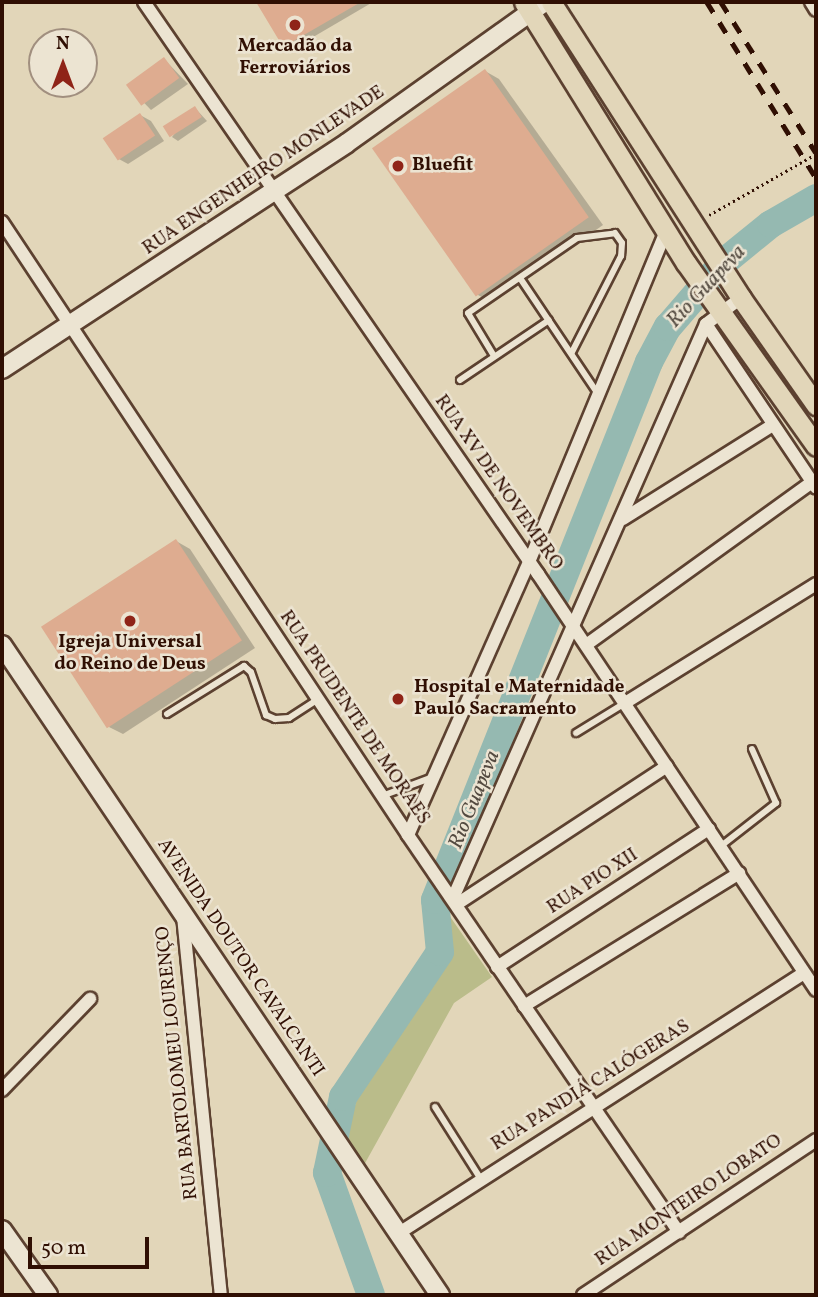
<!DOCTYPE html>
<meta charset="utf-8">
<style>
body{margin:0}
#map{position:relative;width:818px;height:1297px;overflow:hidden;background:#e2d6b9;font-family:Vollkorn,serif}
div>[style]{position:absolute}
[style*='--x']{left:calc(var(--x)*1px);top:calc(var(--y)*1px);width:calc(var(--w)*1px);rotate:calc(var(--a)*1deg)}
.green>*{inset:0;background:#babc8a}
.shadow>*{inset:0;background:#0003}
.river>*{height:28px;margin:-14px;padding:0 14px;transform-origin:14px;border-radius:14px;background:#95b9b1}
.building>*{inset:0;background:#deac90;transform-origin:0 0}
.path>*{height:2.5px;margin-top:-1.25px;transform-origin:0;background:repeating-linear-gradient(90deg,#300f03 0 2px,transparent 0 5.5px)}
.roads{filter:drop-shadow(2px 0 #5c4130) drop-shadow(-2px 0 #5c4130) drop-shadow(0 2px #5c4130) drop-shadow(0 -2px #5c4130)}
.lane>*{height:6px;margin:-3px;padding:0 3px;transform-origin:3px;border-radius:3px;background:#ece4d2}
.street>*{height:12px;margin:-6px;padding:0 6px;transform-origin:6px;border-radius:6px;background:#ece4d2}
.secondary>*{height:18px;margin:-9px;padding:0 9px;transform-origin:9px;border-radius:9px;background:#ece4d2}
.primary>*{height:19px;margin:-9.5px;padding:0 9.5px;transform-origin:9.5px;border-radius:9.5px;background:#e2d6b9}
.rail>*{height:4.5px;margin-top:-2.25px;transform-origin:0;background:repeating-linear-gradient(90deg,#300f03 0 12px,transparent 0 24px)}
.dots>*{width:19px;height:19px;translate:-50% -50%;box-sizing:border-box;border:4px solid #ece4d2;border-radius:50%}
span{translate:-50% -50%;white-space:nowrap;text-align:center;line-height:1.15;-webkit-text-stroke:5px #ece4d2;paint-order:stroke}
.poi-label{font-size:19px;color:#300f03;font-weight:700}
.left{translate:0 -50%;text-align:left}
.street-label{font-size:19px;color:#300f03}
.water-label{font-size:21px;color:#534a40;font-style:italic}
.frame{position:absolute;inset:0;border:4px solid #300f03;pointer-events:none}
.north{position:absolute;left:28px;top:28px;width:70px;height:70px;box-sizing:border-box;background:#ece4d2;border:2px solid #a18f7f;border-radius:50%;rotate:0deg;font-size:19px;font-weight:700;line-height:28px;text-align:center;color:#300f03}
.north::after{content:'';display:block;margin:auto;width:24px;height:32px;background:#8f2418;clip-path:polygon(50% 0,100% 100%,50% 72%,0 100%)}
.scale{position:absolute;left:28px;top:1237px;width:121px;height:32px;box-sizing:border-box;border:4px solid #300f03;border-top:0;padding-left:9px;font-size:21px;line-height:24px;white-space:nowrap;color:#300f03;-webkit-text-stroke:5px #ece4d2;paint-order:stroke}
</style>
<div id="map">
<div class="green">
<i style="clip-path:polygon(442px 905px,492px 977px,454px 1003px,364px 1165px,343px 1139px,360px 1091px,421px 1000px,448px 949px)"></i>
</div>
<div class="shadow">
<i style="clip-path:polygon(258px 2px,373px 2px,291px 50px)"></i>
<i style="clip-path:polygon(164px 59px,188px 84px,151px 110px,127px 85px)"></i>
<i style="clip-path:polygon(485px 71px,499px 79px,603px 225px,492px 303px,478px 295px)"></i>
<i style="clip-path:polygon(195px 108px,207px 121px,178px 141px,172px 137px)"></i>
<i style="clip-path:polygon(140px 115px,151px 121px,164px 141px,128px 164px,117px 158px)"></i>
<i style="clip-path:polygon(176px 541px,190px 549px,255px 648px,123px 734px,109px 727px)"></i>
</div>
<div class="river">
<i style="--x:371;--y:1295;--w:130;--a:-109.8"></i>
<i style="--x:327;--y:1173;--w:78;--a:-78.1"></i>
<i style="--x:343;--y:1097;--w:174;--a:-56.2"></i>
<i style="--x:440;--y:952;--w:52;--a:-95.5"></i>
<i style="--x:435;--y:900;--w:579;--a:-68.31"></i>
<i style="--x:649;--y:362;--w:40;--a:-62"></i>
<i style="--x:668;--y:327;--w:86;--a:-49.3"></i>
<i style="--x:724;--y:262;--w:60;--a:-39"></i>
<i style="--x:771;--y:224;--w:52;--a:-30"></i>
</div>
<div class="building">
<i style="clip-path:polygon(256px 2px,361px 2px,283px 47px)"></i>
<i style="left:164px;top:57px;width:26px;height:47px;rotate:54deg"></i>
<i style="left:485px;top:69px;width:181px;height:138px;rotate:55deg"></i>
<i style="left:195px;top:106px;width:13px;height:38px;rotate:58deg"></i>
<i style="left:140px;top:113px;width:27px;height:45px;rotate:56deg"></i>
<i style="left:176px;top:539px;width:121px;height:161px;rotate:57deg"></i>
</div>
<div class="path">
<i style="--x:709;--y:215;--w:123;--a:-29.7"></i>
</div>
<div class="roads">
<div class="lane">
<i style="--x:520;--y:278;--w:140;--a:56.1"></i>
<i style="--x:494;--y:356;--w:50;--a:-121.2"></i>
<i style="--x:468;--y:313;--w:132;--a:-34.5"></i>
<i style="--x:577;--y:238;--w:38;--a:-7"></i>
<i style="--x:615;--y:233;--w:12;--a:55"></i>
<i style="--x:622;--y:243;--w:13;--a:94"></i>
<i style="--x:621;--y:256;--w:108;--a:117"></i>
<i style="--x:460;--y:380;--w:107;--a:-34"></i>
<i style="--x:167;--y:714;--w:91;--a:-31.9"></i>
<i style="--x:244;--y:666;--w:9;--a:41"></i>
<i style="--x:251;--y:672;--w:46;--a:70.8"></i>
<i style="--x:266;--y:715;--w:10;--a:24"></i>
<i style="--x:275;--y:719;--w:14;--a:-4"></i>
<i style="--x:289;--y:718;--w:35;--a:-33"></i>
<i style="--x:576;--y:733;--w:57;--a:-31.5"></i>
<i style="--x:382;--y:796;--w:54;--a:-20.4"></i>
<i style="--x:721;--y:846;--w:70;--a:-38"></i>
<i style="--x:776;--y:803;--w:59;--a:-114"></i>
<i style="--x:435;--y:1107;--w:84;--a:57.6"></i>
</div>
<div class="street">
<i style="--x:144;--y:2;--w:695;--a:55.44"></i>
<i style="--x:538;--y:574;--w:500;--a:56.25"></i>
<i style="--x:811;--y:2;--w:9;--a:58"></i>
<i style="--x:2;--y:222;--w:735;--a:56.48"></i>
<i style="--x:408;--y:835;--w:481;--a:55.7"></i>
<i style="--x:706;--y:324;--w:197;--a:56.1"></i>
<i style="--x:623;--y:519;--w:177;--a:-32.1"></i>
<i style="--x:586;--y:645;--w:279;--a:-35.8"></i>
<i style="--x:625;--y:703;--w:225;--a:-31.9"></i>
<i style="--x:408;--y:835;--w:299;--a:-66.1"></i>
<i style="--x:529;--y:562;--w:360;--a:-67.5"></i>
<i style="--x:453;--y:898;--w:627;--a:-66.21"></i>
<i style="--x:706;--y:324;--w:44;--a:-36.6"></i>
<i style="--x:457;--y:904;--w:251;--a:-33.3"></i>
<i style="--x:183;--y:916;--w:381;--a:84.3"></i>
<i style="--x:497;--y:967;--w:253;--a:-33.1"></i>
<i style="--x:524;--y:1006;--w:253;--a:-31.7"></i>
<i style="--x:2;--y:1090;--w:127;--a:-46"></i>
<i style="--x:399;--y:1233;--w:481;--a:-32.7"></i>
<i style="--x:583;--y:1295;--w:280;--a:-33.6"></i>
</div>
<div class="secondary">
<i style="--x:2;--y:369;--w:412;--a:-33.2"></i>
<i style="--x:347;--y:143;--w:243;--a:-35.5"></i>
<i style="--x:2;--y:645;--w:784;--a:56.03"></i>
<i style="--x:2;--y:1230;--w:80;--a:54.7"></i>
</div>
<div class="primary">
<i style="--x:524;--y:2;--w:307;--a:58.2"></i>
<i style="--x:686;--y:263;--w:224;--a:54.6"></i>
<i style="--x:551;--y:2;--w:352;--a:57.3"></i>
<i style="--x:741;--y:298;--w:131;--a:55"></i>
</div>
</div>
<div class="rail">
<i style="--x:707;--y:2;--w:207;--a:58.2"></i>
<i style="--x:721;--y:2;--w:178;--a:57.8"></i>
</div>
<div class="dots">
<i style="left:295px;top:25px;background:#8f2418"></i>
<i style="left:398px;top:166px;background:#8f2418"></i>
<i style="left:130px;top:621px;background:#8f2418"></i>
<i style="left:398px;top:699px;background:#8f2418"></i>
</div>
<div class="poi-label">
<span style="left:295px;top:58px">Mercadão da<br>Ferroviários</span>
<span class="left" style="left:412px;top:166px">Bluefit</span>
<span style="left:130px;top:654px">Igreja Universal<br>do Reino de Deus</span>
<span class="left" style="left:414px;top:699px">Hospital e Maternidade<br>Paulo Sacramento</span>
</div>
<div class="street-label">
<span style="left:264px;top:171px;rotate:-34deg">RUA ENGENHEIRO MONLEVADE</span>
<span style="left:498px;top:483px;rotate:55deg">RUA XV DE NOVEMBRO</span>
<span style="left:354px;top:718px;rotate:56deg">RUA PRUDENTE DE MORAES</span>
<span style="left:593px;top:882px;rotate:-33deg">RUA PIO XII</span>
<span style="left:240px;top:958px;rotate:56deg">AVENIDA DOUTOR CAVALCANTI</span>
<span style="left:178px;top:1063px;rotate:-96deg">RUA BARTOLOMEU LOURENÇO</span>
<span style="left:591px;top:1086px;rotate:-32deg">RUA PANDIÁ CALÓGERAS</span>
<span style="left:689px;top:1201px;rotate:-34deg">RUA MONTEIRO LOBATO</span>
</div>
<div class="water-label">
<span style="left:707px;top:287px;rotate:-47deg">Rio Guapeva</span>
<span style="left:475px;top:800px;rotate:-68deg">Rio Guapeva</span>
</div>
<div class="frame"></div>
<div class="north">N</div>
<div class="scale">50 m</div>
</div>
